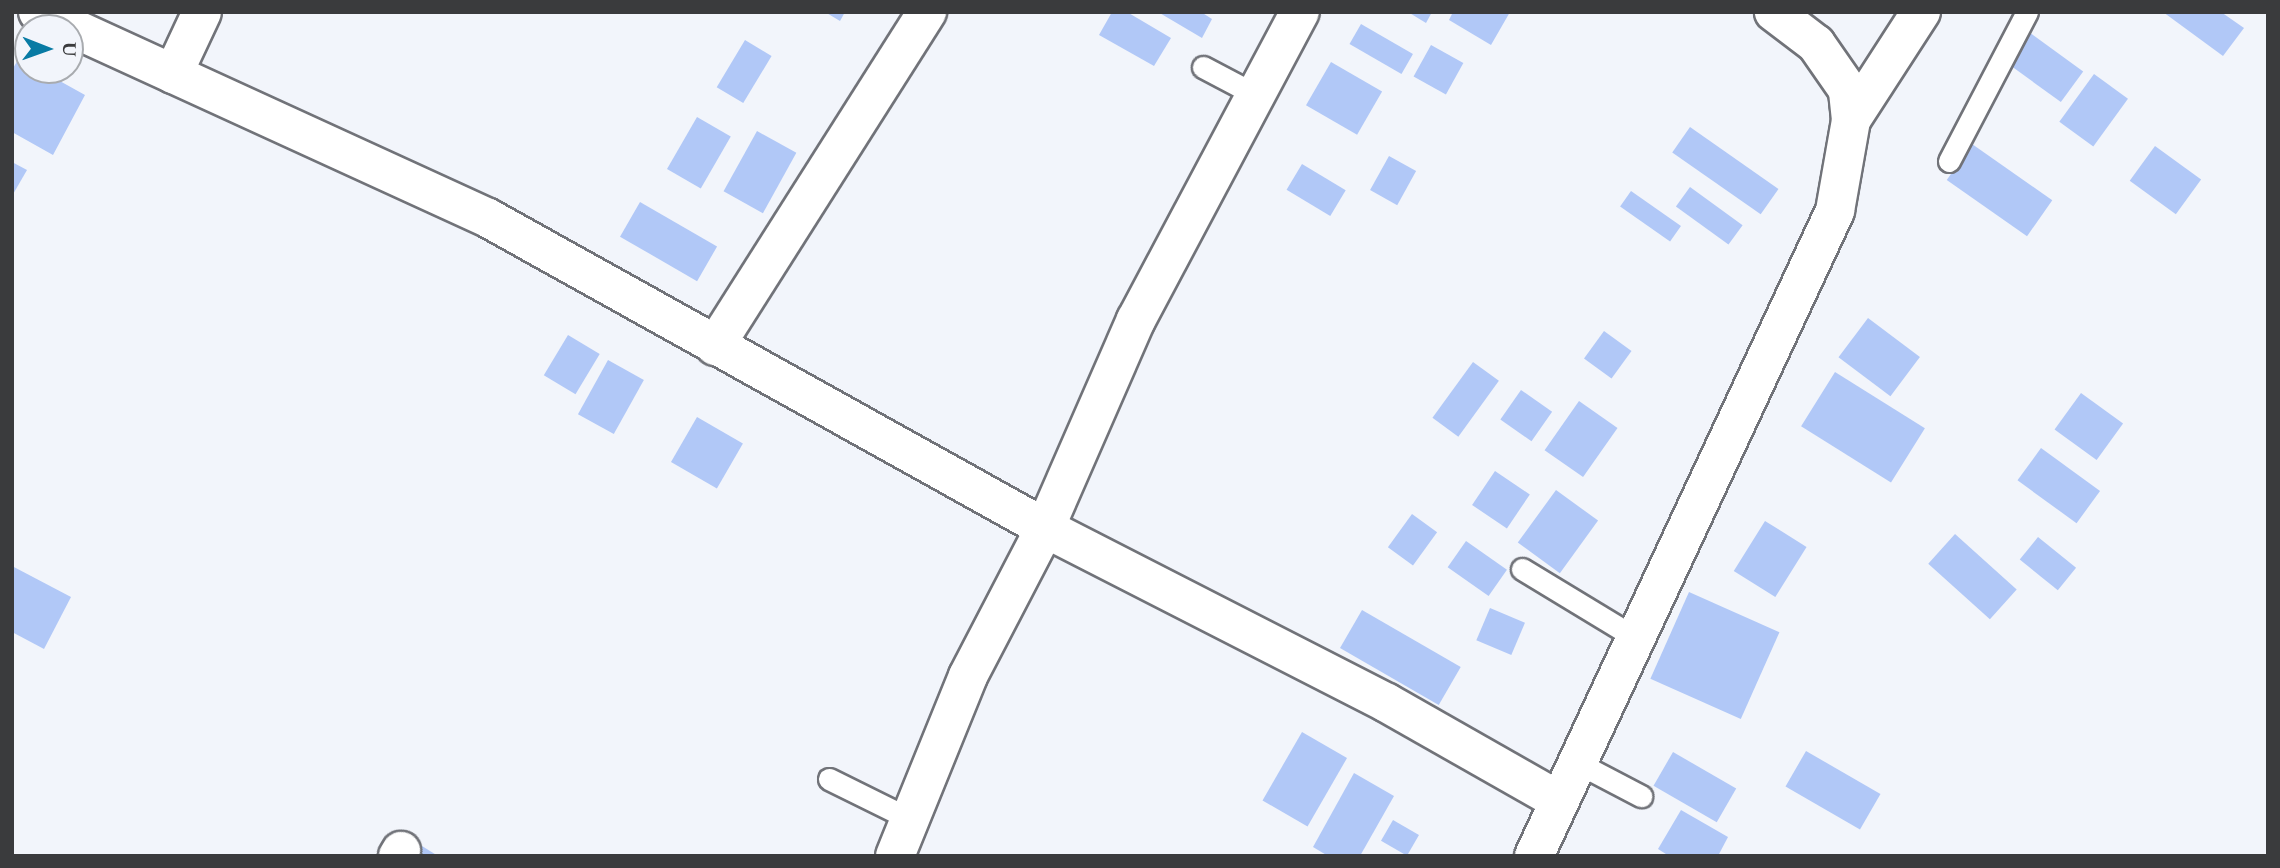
<!DOCTYPE html>
<style>
body{margin:0}
#map{position:relative;width:2280px;height:868px;overflow:hidden;background:#f2f5fb;font-family:Spectral,serif}
div>[style]{position:absolute}
[style*='--x']{left:calc(var(--x)*1px);top:calc(var(--y)*1px);width:calc(var(--w)*1px);rotate:calc(var(--a)*1deg)}
.building>*{inset:0;background:#b1c8f7;transform-origin:0 0}
.roads{filter:drop-shadow(2px 0 #717379) drop-shadow(-2px 0 #717379) drop-shadow(0 2px #717379) drop-shadow(0 -2px #717379)}
.lane>*{height:21px;margin:-10.5px;padding:0 10.5px;transform-origin:10.5px;border-radius:10.5px;background:#fff}
.street>*{height:38px;margin:-19px;padding:0 19px;transform-origin:19px;border-radius:19px;background:#fff}
span{translate:-50% -50%;white-space:nowrap;text-align:center;line-height:1.15;-webkit-text-stroke:5px #f2f5fb;paint-order:stroke}
.frame{position:absolute;inset:0;border:14px solid #3a3b3d;pointer-events:none}
.north{position:absolute;left:14px;top:14px;width:70px;height:70px;box-sizing:border-box;background:#f2f5fb;border:2px solid #a8abaf;border-radius:50%;rotate:91deg;font-size:19px;font-weight:700;line-height:28px;text-align:center;color:#3a3b3d}
.north::after{content:'';display:block;margin:auto;width:24px;height:32px;background:#087ba4;clip-path:polygon(50% 0,100% 100%,50% 72%,0 100%)}
</style>
<div id="map">
<div class="building">
<i style="clip-path:polygon(825px 12px,845px 12px,840px 21px)"></i>
<i style="clip-path:polygon(1112px 12px,1127px 12px,1171px 38px,1154px 66px,1099px 35px)"></i>
<i style="clip-path:polygon(1158px 12px,1201px 12px,1212px 19px,1202px 38px)"></i>
<i style="clip-path:polygon(1408px 12px,1432px 12px,1426px 23px)"></i>
<i style="clip-path:polygon(1453px 12px,1510px 12px,1491px 45px,1449px 20px)"></i>
<i style="clip-path:polygon(2163px 12px,2221px 12px,2244px 28px,2223px 56px)"></i>
<i style="left:1361px;top:24px;width:60px;height:23px;rotate:30deg"></i>
<i style="left:2029px;top:32px;width:67px;height:38px;rotate:36deg"></i>
<i style="left:745px;top:40px;width:31px;height:55px;rotate:31deg"></i>
<i style="left:1431px;top:45px;width:37px;height:36px;rotate:29deg"></i>
<i style="clip-path:polygon(19px 58px,28px 70px,40px 70px,85px 95px,53px 155px,12px 132px,12px 70px)"></i>
<i style="left:1331px;top:62px;width:59px;height:50px;rotate:30deg"></i>
<i style="left:2094px;top:74px;width:42px;height:59px;rotate:36deg"></i>
<i style="left:697px;top:117px;width:39px;height:60px;rotate:30deg"></i>
<i style="left:1690px;top:127px;width:108px;height:31px;rotate:35deg"></i>
<i style="left:757px;top:131px;width:45px;height:69px;rotate:29deg"></i>
<i style="left:1972px;top:144px;width:98px;height:44px;rotate:35deg"></i>
<i style="left:2155px;top:146px;width:57px;height:43px;rotate:36deg"></i>
<i style="left:1389px;top:156px;width:31px;height:39px;rotate:29deg"></i>
<i style="clip-path:polygon(12px 162px,27px 170px,12px 196px)"></i>
<i style="left:1302px;top:164px;width:51px;height:30px;rotate:31deg"></i>
<i style="left:1690px;top:187px;width:65px;height:24px;rotate:36deg"></i>
<i style="left:1631px;top:191px;width:61px;height:19px;rotate:35deg"></i>
<i style="left:640px;top:202px;width:89px;height:40px;rotate:30deg"></i>
<i style="left:1868px;top:318px;width:65px;height:49px;rotate:37deg"></i>
<i style="left:1604px;top:331px;width:34px;height:34px;rotate:36deg"></i>
<i style="left:568px;top:335px;width:37px;height:47px;rotate:31deg"></i>
<i style="left:608px;top:360px;width:41px;height:62px;rotate:29deg"></i>
<i style="left:1473px;top:362px;width:32px;height:69px;rotate:36deg"></i>
<i style="left:1835px;top:372px;width:106px;height:64px;rotate:32deg"></i>
<i style="left:1521px;top:390px;width:38px;height:36px;rotate:35deg"></i>
<i style="left:2081px;top:393px;width:52px;height:45px;rotate:36deg"></i>
<i style="left:1579px;top:401px;width:47px;height:60px;rotate:35deg"></i>
<i style="left:697px;top:417px;width:53px;height:52px;rotate:30deg"></i>
<i style="left:2041px;top:448px;width:73px;height:40px;rotate:36deg"></i>
<i style="left:1495px;top:471px;width:42px;height:41px;rotate:34deg"></i>
<i style="left:1556px;top:490px;width:52px;height:65px;rotate:36deg"></i>
<i style="left:1412px;top:514px;width:31px;height:41px;rotate:36deg"></i>
<i style="left:1765px;top:521px;width:49px;height:59px;rotate:32deg"></i>
<i style="left:1955px;top:534px;width:83px;height:40px;rotate:42deg"></i>
<i style="left:2038px;top:537px;width:49px;height:29px;rotate:39deg"></i>
<i style="left:1466px;top:541px;width:50px;height:32px;rotate:35deg"></i>
<i style="clip-path:polygon(12px 566px,71px 597px,44px 649px,12px 632px)"></i>
<i style="left:1689px;top:592px;width:99px;height:95px;rotate:24deg"></i>
<i style="left:1490px;top:608px;width:38px;height:35px;rotate:23deg"></i>
<i style="left:1362px;top:610px;width:114px;height:44px;rotate:30deg"></i>
<i style="left:1302px;top:732px;width:52px;height:79px;rotate:30deg"></i>
<i style="left:1806px;top:751px;width:86px;height:41px;rotate:30deg"></i>
<i style="left:1673px;top:752px;width:73px;height:39px;rotate:30deg"></i>
<i style="clip-path:polygon(1354px 773px,1394px 796px,1360px 856px,1328px 856px,1313px 847px)"></i>
<i style="clip-path:polygon(1681px 810px,1728px 837px,1718px 856px,1669px 856px,1658px 849px)"></i>
<i style="left:1393px;top:820px;width:30px;height:24px;rotate:30deg"></i>
<i style="clip-path:polygon(422px 846px,438px 856px,417px 856px)"></i>
</div>
<div class="roads">
<div class="lane">
<i style="--x:1203;--y:67;--w:60;--a:27.8"></i>
<i style="--x:1949;--y:161;--w:168;--a:-62.4"></i>
<i style="--x:1522;--y:569;--w:127;--a:31.2"></i>
<i style="--x:1574;--y:761;--w:76;--a:27.6"></i>
<i style="--x:829;--y:779;--w:90;--a:26.3"></i>
</div>
<div class="street">
<i style="--x:38;--y:12;--w:495;--a:24.6"></i>
<i style="--x:488;--y:218;--w:637;--a:29.1"></i>
<i style="--x:1045;--y:528;--w:384;--a:27.1"></i>
<i style="--x:1387;--y:703;--w:194;--a:29.6"></i>
<i style="--x:173;--y:74;--w:68;--a:-64.9"></i>
<i style="--x:1851;--y:120;--w:129;--a:-57.1"></i>
<i style="--x:715;--y:346;--w:396;--a:-57.6"></i>
<i style="--x:398;--y:856;--w:6;--a:-59"></i>
<i style="--x:895;--y:856;--w:194;--a:-67.9"></i>
<i style="--x:968;--y:676;--w:167;--a:-62.5"></i>
<i style="--x:1045;--y:528;--w:227;--a:-66.4"></i>
<i style="--x:1136;--y:320;--w:349;--a:-62"></i>
<i style="--x:1534;--y:856;--w:712;--a:-64.98"></i>
<i style="--x:1835;--y:211;--w:92;--a:-80"></i>
<i style="--x:1851;--y:120;--w:30;--a:-96"></i>
<i style="--x:1848;--y:90;--w:56;--a:-124.8"></i>
<i style="--x:1816;--y:44;--w:53;--a:-142.7"></i>
</div>
</div>
<div class="frame"></div>
<div class="north">U</div>
</div>
